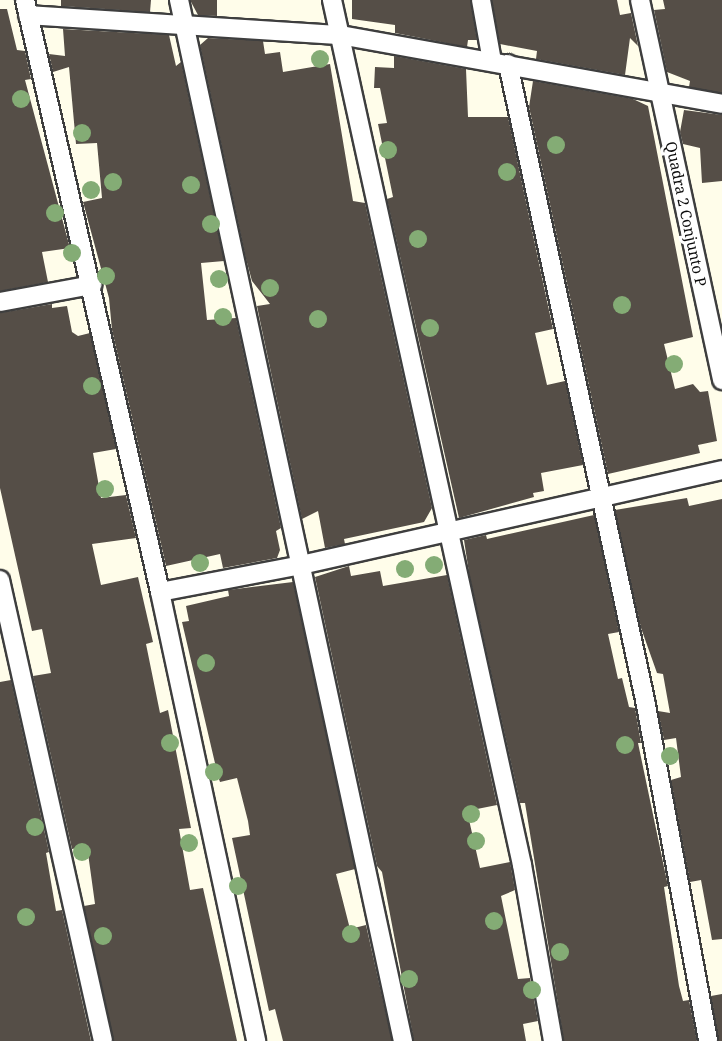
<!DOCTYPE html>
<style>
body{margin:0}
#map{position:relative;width:722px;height:1041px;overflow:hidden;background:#fffdea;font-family:"Noto Serif",serif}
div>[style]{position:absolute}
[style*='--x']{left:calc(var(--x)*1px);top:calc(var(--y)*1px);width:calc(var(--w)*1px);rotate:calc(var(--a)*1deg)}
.building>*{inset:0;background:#554e47}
.roads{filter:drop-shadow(2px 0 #3e3e3e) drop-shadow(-2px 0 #3e3e3e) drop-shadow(0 2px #3e3e3e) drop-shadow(0 -2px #3e3e3e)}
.minor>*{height:18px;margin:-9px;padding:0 9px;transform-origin:9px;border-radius:9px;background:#fff}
.trees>*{width:18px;height:18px;margin:-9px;border-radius:50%;background:#84ac75}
span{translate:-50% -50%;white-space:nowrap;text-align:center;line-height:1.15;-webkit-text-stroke:6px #fff;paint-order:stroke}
.street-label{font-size:15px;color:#0b0b0b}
</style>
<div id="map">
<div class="building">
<i style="clip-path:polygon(61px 0,151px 0,150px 12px,61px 6px)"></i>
<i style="clip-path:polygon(190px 0,217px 0,217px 16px,198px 15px)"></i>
<i style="clip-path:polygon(352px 0,470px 0,477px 40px,468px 40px,467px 47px,395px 33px,395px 25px,352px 19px)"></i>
<i style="clip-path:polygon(492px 0,617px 0,620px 15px,631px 13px,638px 46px,630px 38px,625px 75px,536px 59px,537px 51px,500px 44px)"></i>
<i style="clip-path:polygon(663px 0,722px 0,722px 93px,689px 87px,690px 81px,667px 72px,654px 10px,665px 9px)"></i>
<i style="clip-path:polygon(0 9px,7px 9px,17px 50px,25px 51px,31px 79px,25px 80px,70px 248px,42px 252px,48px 282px,0 291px)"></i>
<i style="clip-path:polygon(63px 29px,169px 35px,176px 66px,181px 62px,224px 261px,201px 263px,207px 320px,236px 318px,281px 528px,276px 531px,280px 550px,277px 558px,223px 568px,220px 554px,166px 566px,112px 330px,109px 298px,83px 202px,102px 198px,97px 143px,76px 144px,69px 67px,53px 72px,49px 54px,65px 56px)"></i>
<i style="clip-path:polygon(208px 38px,263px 41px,265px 54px,280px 52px,283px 72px,330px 64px,353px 201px,365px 203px,432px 508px,424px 522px,344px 539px,345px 544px,325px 548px,318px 511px,302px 519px,259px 316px,257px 306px,270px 304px,252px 281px,246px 259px,200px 45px)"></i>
<i style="clip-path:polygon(394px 56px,466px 69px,468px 117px,508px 117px,553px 329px,535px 333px,547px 385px,565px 381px,583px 465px,541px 473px,544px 491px,533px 493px,534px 497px,459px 518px,387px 199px,393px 197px,378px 124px,387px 123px,380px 88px,374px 88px,375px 67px,394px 68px)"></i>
<i style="clip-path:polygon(533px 81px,633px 99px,648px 106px,693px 337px,664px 344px,675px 389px,693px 384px,700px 392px,708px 391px,717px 441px,698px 445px,700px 453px,608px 474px,529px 107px)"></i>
<i style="clip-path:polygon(684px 110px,722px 115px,722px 181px,702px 183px,700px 148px,683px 144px,680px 132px)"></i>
<i style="clip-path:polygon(52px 304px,52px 308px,67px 306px,72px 332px,78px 336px,90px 333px,116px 449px,93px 453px,101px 498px,126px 495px,136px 538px,92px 544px,101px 585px,138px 577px,153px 642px,146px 644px,160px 713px,168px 710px,191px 828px,179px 829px,190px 890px,203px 888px,237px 1041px,114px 1041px,84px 906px,95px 904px,87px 846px,72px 849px,33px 676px,51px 673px,42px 629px,32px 631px,0 488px,0 313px)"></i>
<i style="clip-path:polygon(687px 498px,689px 506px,722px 499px,722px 939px,712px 940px,701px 880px,690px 882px,671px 780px,681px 777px,676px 738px,664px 740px,658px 711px,670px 713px,663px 674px,657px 673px,641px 628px,615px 510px)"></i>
<i style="clip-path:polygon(594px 515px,619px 632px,608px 634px,618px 679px,622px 678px,629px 707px,635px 708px,641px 743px,638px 743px,668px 886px,664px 887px,679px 986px,683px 1001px,689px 1000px,697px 1041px,564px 1041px,525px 803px,520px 803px,469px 573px,464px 540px,486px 535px,487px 539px)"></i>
<i style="clip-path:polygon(349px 566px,351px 576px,380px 571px,383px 586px,447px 575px,497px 805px,467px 811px,480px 868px,510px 862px,515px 890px,501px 896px,518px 979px,530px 978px,538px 1021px,523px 1024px,526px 1041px,414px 1041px,382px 872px,377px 866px,315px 577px)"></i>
<i style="clip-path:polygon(293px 582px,355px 869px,336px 874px,350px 929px,366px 925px,392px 1041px,283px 1041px,275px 1009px,269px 1011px,232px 838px,250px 835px,248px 821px,237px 778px,220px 782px,218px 776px,182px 622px,189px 621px,186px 606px,229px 596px,228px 590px)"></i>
<i style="clip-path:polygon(11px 680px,49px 852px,46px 853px,56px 911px,62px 910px,91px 1041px,0 1041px,0 682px)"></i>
<i style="clip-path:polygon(722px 994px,722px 1041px,719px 1041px,711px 996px)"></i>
</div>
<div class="roads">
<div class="minor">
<i style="--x:25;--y:0;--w:607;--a:77.15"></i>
<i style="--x:160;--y:592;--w:459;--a:77.9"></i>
<i style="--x:179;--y:0;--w:1065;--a:77.86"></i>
<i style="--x:332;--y:0;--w:886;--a:77.61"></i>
<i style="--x:522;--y:865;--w:179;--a:80"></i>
<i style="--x:481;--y:0;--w:62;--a:79.8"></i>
<i style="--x:640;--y:0;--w:389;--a:77.8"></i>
<i style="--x:28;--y:15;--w:313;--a:3.7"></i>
<i style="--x:340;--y:35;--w:388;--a:10.2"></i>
<i style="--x:508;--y:64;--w:651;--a:77.84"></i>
<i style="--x:645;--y:700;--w:347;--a:79.5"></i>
<i style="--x:0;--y:302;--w:94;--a:-10.5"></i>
<i style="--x:0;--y:580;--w:472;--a:77.4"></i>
<i style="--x:160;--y:592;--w:144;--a:-10.8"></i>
<i style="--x:301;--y:565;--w:432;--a:-12.7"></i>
</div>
</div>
<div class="trees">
<i style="left:320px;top:59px"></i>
<i style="left:21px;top:99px"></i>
<i style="left:82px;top:133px"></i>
<i style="left:556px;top:145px"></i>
<i style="left:388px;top:150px"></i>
<i style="left:507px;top:172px"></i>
<i style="left:113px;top:182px"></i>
<i style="left:191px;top:185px"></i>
<i style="left:91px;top:190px"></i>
<i style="left:55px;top:213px"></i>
<i style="left:211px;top:224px"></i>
<i style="left:418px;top:239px"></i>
<i style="left:72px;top:253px"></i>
<i style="left:106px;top:276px"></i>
<i style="left:219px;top:279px"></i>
<i style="left:270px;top:288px"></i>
<i style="left:622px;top:305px"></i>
<i style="left:223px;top:317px"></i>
<i style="left:318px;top:319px"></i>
<i style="left:430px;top:328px"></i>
<i style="left:674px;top:364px"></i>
<i style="left:92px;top:386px"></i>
<i style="left:105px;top:489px"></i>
<i style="left:200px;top:563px"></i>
<i style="left:434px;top:565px"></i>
<i style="left:405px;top:569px"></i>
<i style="left:206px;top:663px"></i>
<i style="left:170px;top:743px"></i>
<i style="left:625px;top:745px"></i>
<i style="left:670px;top:756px"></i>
<i style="left:214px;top:772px"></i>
<i style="left:471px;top:814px"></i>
<i style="left:35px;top:827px"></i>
<i style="left:476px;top:841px"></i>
<i style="left:189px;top:843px"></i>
<i style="left:82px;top:852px"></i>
<i style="left:238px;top:886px"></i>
<i style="left:26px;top:917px"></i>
<i style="left:494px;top:921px"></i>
<i style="left:351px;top:934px"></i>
<i style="left:103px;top:936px"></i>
<i style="left:560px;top:952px"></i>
<i style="left:409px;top:979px"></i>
<i style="left:532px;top:990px"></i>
</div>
<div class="street-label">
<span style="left:686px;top:214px;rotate:78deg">Quadra 2 Conjunto P</span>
</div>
</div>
